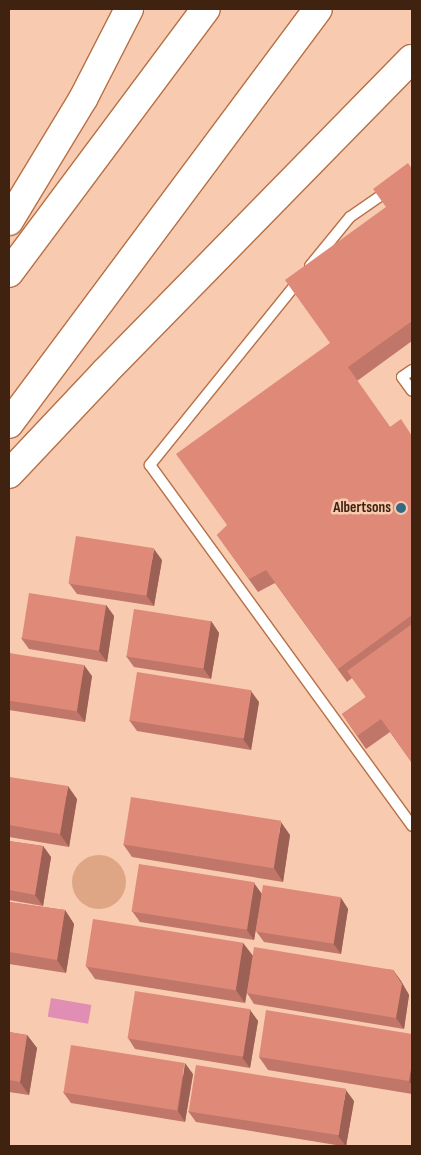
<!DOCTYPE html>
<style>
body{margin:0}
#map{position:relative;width:421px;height:1155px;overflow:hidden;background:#f8cab0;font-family:"Sofia Sans Condensed",sans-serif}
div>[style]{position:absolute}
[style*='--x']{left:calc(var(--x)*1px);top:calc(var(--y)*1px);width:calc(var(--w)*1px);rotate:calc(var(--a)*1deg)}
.green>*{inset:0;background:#dea685}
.round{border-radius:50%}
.water>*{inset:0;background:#e08eb3;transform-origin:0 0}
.roads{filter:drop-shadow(1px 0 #b77146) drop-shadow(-1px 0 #b77146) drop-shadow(0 1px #b77146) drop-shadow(0 -1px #b77146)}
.service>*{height:10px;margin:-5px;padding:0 5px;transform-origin:5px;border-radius:5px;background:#fff}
.motorway>*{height:28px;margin:-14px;padding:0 14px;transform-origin:14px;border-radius:14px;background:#fff}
.wall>*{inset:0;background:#c07668}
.shaded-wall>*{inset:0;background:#9c6055}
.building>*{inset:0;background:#df8979;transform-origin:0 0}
.dots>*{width:14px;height:14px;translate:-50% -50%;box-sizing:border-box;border:2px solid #f8cab0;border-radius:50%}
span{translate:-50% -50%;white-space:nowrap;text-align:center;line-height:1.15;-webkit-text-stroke:5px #f8cab0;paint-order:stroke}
.poi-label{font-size:15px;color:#3f2210;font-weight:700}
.right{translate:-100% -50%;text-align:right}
.frame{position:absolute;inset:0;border:10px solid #3f2210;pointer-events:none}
</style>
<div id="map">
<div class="green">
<i class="round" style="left:72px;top:855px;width:54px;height:54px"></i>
</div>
<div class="water">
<i style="left:51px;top:998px;width:41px;height:19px;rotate:10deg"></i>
</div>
<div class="roads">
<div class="service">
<i style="--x:310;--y:266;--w:63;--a:-50.8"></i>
<i style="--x:350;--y:217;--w:47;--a:-34.7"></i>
<i style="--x:300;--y:279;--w:239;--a:128.9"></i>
<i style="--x:150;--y:465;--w:446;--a:54"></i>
<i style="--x:412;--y:370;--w:12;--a:145"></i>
<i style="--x:402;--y:377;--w:17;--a:54"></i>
</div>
<div class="motorway">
<i style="--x:9;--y:221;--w:143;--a:-58.8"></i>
<i style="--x:83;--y:99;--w:101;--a:-62.9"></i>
<i style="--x:9;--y:273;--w:329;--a:-53.3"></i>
<i style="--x:9;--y:424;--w:517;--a:-53.33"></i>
<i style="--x:9;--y:474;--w:140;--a:-46.7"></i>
<i style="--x:105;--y:372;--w:438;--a:-45.6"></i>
</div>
</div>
<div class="wall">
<i style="clip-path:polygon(412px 169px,412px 341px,357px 381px,390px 427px,412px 436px,412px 763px,390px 732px,366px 749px,342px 714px,366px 697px,352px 678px,347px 682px,275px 583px,258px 592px,217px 535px,227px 526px,330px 343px,386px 207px)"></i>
<i style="clip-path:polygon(162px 560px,154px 606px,77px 594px,69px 583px)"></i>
<i style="clip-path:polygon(106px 605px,114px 616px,107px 662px,29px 649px,21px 638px)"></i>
<i style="clip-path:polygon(211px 621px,219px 633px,211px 679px,134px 667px,126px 656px)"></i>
<i style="clip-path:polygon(9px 653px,92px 676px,85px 722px,9px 710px)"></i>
<i style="clip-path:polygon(259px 702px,251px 750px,137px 731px,129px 720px)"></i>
<i style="clip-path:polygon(9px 777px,77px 799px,69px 847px,9px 837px)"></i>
<i style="clip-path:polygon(290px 835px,283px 882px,132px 857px,123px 844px)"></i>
<i style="clip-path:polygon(9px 841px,43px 846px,51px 857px,43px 906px,9px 900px)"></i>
<i style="clip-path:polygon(262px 894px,341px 898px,348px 909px,341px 954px,264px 942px,256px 931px,260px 906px,254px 940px,140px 922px,132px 911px)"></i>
<i style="clip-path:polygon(9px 902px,65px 910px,74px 924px,66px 973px,9px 964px)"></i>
<i style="clip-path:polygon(243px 943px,253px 956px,393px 970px,401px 981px,409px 995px,404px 1029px,254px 1004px,247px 993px,250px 974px,245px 1003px,95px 979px,86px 966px)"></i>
<i style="clip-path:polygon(250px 1010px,258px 1021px,250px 1068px,135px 1049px,128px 1038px)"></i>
<i style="clip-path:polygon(9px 1032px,27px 1035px,37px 1048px,29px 1095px,9px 1092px)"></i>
<i style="clip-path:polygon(412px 1034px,412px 1094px,268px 1070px,259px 1057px)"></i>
<i style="clip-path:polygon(193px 1074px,185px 1122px,71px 1103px,63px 1092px)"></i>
<i style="clip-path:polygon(354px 1101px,346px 1146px,342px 1146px,196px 1122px,188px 1111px)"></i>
</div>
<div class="shaded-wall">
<i style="clip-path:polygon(154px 549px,162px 560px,154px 606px,146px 595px)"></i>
<i style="clip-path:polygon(106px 605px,114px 616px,107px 662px,99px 651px)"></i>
<i style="clip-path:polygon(211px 621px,219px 633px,211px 679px,203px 668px)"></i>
<i style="clip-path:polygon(84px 665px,92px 676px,85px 722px,77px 711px)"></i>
<i style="clip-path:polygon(251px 691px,259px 702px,251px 750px,243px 739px)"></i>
<i style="clip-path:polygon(68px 786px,77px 799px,69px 847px,60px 834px)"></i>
<i style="clip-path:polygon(281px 822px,290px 835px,283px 882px,274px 868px)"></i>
<i style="clip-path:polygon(43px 846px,51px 857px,43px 906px,35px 895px)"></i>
<i style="clip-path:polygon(254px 883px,262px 894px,254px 940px,246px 929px)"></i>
<i style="clip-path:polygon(341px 898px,348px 909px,341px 954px,333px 943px)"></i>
<i style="clip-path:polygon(65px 910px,74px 924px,66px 973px,57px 960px)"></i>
<i style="clip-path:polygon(243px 943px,253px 956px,245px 1003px,236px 990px)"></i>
<i style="clip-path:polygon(393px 970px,401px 981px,409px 995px,404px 1029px,396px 1018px)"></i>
<i style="clip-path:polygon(250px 1010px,258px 1021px,250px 1068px,242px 1057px)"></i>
<i style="clip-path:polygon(27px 1035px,37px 1048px,29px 1095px,20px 1082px)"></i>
<i style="clip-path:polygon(412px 1062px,412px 1086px,409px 1081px)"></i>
<i style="clip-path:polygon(185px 1063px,193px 1074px,185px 1122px,178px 1111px)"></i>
<i style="clip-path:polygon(346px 1090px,354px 1101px,346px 1146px,338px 1136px)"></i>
</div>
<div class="building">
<i style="clip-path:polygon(408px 163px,412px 169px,412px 321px,348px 367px,390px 427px,401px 419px,412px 436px,412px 615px,338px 669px,266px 570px,249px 579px,217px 535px,227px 525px,176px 454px,330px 343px,285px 280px,386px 207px,373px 189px)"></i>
<i style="left:76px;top:536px;width:79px;height:48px;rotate:9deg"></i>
<i style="left:29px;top:593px;width:78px;height:46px;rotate:9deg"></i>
<i style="left:134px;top:609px;width:78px;height:48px;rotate:9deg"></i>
<i style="clip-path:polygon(412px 624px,412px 763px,381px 719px,357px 736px,342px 714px,366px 697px,347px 671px)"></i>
<i style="left:9px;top:653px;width:76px;height:47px;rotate:9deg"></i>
<i style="left:137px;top:672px;width:116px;height:49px;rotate:9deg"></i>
<i style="clip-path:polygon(9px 777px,68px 786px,60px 834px,9px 825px)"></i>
<i style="left:131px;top:797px;width:152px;height:48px;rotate:9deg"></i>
<i style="clip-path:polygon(9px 841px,43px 846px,35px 895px,9px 890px)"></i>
<i style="left:139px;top:864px;width:117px;height:48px;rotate:9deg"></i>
<i style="left:263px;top:885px;width:79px;height:47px;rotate:9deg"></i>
<i style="clip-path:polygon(9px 902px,65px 910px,57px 960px,9px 952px)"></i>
<i style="left:93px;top:919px;width:152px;height:48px;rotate:9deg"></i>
<i style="clip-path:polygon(254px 947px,393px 970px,402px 984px,396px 1018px,247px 993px)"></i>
<i style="left:135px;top:991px;width:117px;height:48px;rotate:9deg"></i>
<i style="clip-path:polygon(266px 1010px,412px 1034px,412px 1062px,409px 1081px,259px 1057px)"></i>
<i style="clip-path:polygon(9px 1032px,27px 1035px,20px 1082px,9px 1080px)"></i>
<i style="left:71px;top:1045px;width:115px;height:48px;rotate:9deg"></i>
<i style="left:196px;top:1065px;width:152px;height:47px;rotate:9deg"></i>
</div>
<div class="dots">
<i style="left:401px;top:508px;background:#326a84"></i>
</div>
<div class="poi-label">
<span class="right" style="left:391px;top:508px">Albertsons</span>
</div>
<div class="frame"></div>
</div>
